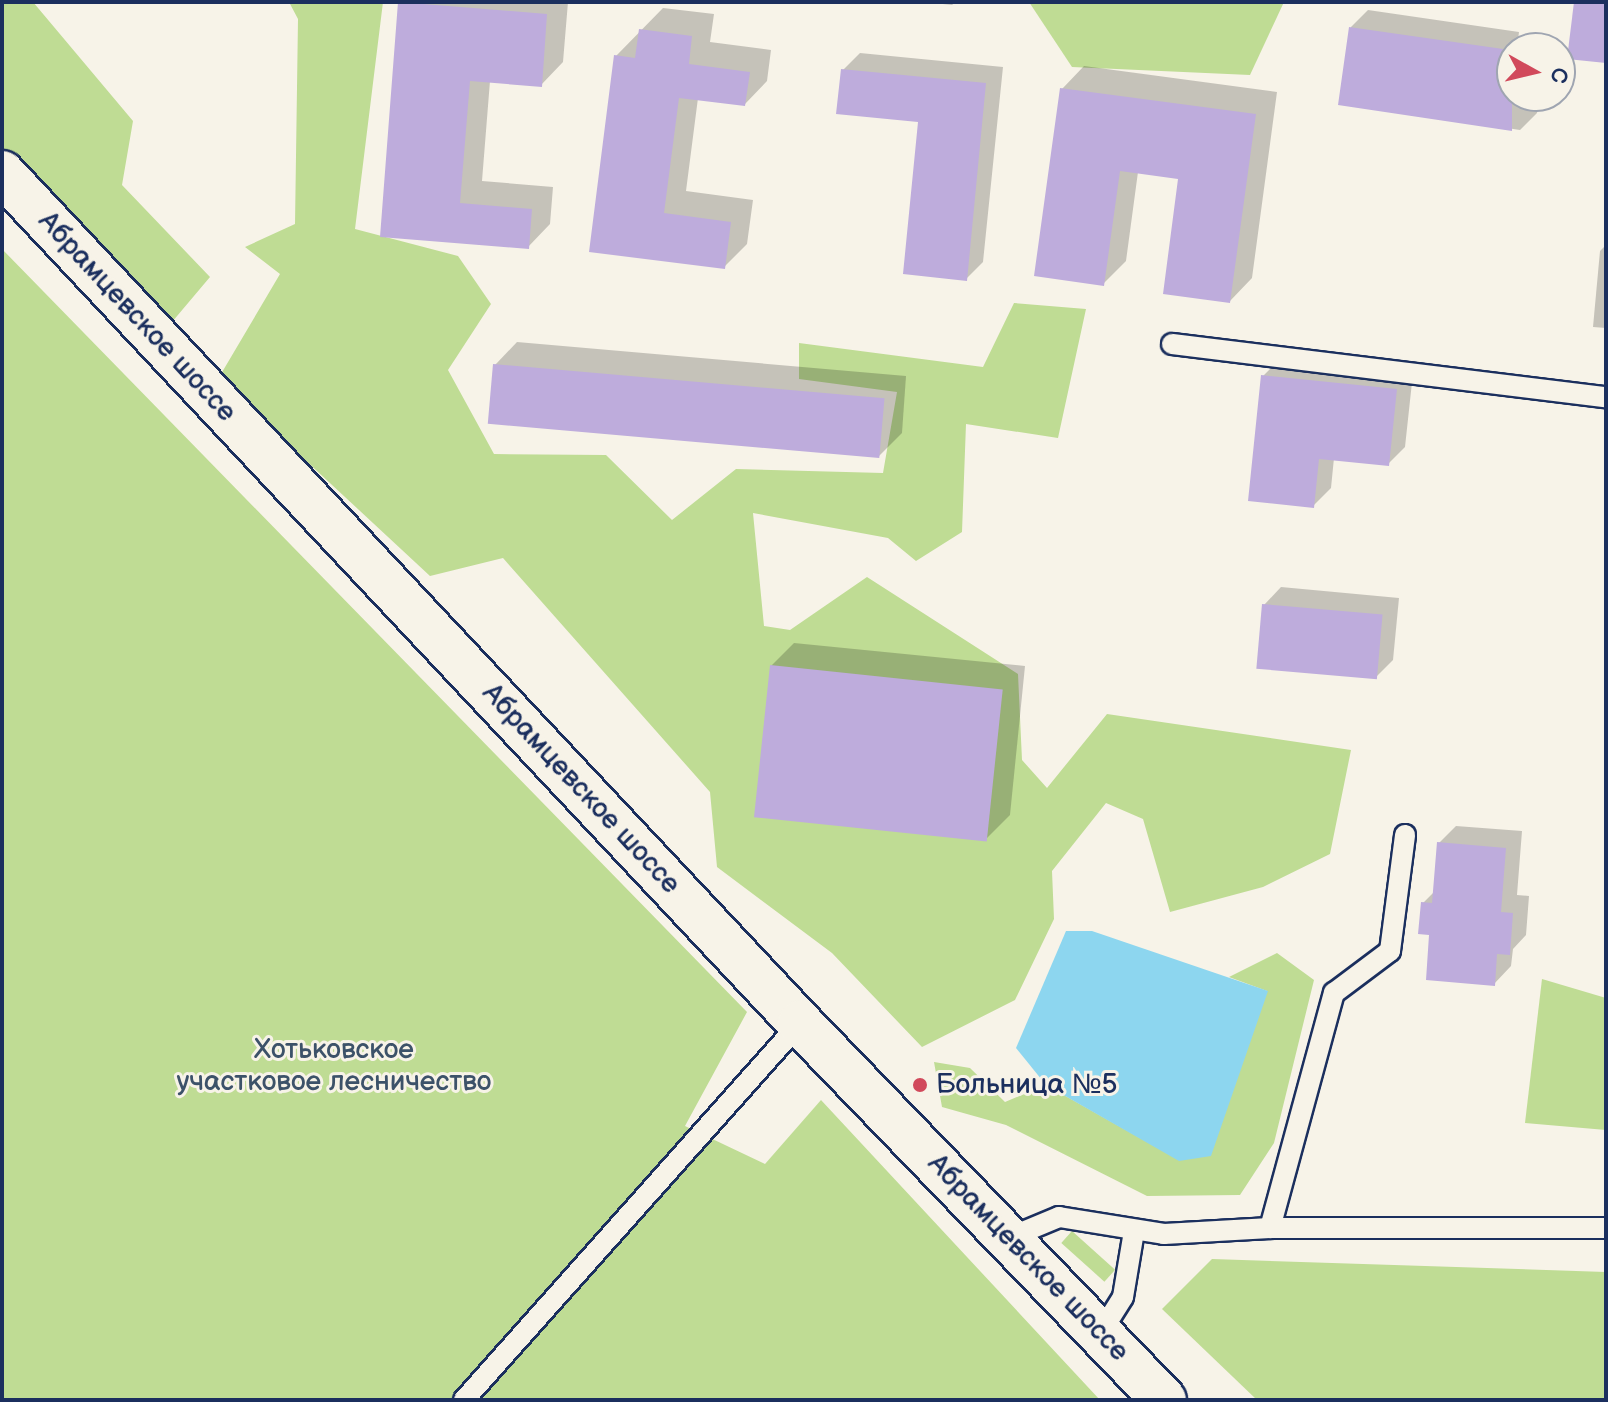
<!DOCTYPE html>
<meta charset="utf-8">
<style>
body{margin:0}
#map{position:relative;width:1608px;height:1402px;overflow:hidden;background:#f7f3e8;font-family:"Balsamiq Sans",sans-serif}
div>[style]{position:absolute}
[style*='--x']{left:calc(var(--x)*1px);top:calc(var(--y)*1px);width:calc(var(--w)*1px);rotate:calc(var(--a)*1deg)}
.green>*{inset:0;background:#bfdc94;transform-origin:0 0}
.water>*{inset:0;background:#8dd6ef}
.shadow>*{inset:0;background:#0003}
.building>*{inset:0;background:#beacdc;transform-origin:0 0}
.roads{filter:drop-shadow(2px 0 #1b2f5e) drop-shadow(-2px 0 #1b2f5e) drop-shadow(0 2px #1b2f5e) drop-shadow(0 -2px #1b2f5e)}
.service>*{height:20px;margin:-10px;padding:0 10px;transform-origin:10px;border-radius:10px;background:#f7f3e8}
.tertiary>*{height:44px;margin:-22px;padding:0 22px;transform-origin:22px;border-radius:22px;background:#f7f3e8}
.dots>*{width:22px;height:22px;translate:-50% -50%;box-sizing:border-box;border:4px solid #f7f3e8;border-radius:50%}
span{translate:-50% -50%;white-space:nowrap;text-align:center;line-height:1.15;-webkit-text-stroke:6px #f7f3e8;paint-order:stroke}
.street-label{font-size:28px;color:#1b2f5e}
.park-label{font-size:28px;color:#3c5269}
.poi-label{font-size:28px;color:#1b2f5e}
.left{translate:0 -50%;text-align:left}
.frame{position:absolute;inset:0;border:4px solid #1b2f5e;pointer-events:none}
.north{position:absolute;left:1496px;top:32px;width:80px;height:80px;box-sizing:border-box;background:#f7f3e8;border:2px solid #9fa5b1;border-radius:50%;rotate:98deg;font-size:22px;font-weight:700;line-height:32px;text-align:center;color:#1b2f5e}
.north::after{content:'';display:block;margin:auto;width:28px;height:36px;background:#d1495b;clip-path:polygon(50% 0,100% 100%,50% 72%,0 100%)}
</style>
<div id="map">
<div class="green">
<i style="clip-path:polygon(2px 2px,33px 2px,133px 121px,122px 185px,210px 277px,172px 322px,2px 150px)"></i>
<i style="clip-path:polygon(289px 2px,383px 2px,355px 229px,458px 256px,491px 304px,448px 370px,494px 454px,606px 455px,672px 520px,736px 469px,883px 473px,897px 392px,799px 379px,799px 343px,983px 367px,1014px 303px,1086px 309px,1058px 438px,966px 424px,962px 532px,916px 561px,888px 538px,753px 513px,764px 626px,790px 630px,867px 577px,1018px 674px,1022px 760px,1047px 788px,1107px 714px,1351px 750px,1330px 854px,1263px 887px,1170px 912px,1143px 819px,1106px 803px,1052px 871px,1054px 919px,1015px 1000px,922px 1047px,832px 953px,717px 867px,710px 792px,503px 558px,430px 576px,218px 379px,280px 274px,245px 247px,295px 224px,298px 19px)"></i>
<i style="clip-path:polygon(1029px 2px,1284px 2px,1250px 75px,1072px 67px)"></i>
<i style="clip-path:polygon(2px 249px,747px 1012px,685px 1126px,765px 1164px,821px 1100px,1100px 1400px,2px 1400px)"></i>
<i style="clip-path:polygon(1277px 953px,1314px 980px,1274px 1143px,1240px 1195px,1147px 1196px,1006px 1125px,942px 1107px,934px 1062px,970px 1068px,1005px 1102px,1046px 1085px,1179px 1160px,1267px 991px,1229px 977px)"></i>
<i style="clip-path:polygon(1542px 979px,1606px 998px,1606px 1130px,1525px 1123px)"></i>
<i style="left:1072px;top:1231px;width:58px;height:16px;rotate:42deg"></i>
<i style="clip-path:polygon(1212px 1259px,1606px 1272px,1606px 1400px,1257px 1400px,1162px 1309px)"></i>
</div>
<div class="water">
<i style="clip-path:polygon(1066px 931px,1092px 931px,1268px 991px,1211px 1156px,1179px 1161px,1046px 1085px,1016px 1048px)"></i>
</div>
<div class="shadow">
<i style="clip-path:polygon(568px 2px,563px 62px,541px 85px,490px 81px,482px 181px,553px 187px,550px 224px,528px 247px,382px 235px,400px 3px)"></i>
<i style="clip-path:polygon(924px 2px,956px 2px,952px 5px)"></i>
<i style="clip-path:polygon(663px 8px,714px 14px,710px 42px,771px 50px,767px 81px,745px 104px,698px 98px,686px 191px,753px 200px,747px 244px,724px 267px,591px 250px,616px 56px)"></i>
<i style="clip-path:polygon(1368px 10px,1519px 32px,1517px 48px,1512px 48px,1512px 96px,1540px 96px,1537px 113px,1520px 130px,1340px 103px,1351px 27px)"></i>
<i style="clip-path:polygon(860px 53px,1003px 67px,983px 262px,966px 279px,921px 120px,843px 70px)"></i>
<i style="clip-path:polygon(1084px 66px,1277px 92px,1252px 278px,1230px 301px,1181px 177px,1138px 172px,1126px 261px,1104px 283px,1062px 89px)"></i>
<i style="clip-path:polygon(1606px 245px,1606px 328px,1593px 327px,1600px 251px)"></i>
<i style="clip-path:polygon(517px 342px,906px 376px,902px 433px,879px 456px,495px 365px)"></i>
<i style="clip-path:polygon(1280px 359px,1413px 373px,1405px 447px,1388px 464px,1334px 458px,1331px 488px,1313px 506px,1263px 376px)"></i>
<i style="clip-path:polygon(1281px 587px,1399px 598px,1393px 660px,1376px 677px,1264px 605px)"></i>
<i style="clip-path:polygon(794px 643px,1025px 666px,1010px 815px,987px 838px,771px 666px)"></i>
<i style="clip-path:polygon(1456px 826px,1522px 831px,1517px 895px,1529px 896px,1526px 935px,1513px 949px,1511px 966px,1494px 984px,1432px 933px,1423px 903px,1435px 891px,1439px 843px)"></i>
</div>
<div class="building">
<i style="clip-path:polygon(398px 2px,547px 14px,542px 87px,470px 81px,460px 203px,532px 209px,529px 249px,380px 237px)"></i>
<i style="clip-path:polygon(1574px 2px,1606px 2px,1606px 63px,1567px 59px)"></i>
<i style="clip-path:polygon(1349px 27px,1503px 49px,1499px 73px,1512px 75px,1512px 131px,1338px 105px)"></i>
<i style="clip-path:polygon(639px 29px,692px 36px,689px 64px,750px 72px,745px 106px,679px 98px,664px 213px,731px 222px,725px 269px,589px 252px,614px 55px,635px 58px)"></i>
<i style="clip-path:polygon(841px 69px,986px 83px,967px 281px,903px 274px,918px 122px,836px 114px)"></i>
<i style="clip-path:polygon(1060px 88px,1256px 114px,1230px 303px,1163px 294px,1178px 179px,1120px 171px,1104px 286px,1034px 276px)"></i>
<i style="left:493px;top:364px;width:393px;height:60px;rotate:5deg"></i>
<i style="clip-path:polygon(1261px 375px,1397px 389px,1389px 466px,1319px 459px,1314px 508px,1248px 501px)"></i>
<i style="left:1262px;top:604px;width:121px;height:65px;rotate:5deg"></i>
<i style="left:770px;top:665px;width:234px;height:153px;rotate:6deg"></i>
<i style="clip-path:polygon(1437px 842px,1506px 848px,1501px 912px,1513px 913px,1510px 955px,1497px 954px,1495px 986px,1426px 980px,1429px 935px,1418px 934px,1421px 902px,1432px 903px)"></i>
</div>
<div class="roads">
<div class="service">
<i style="--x:1172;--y:344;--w:437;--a:7"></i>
<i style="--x:1270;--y:1228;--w:244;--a:-74.8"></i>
<i style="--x:1334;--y:993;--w:70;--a:-36.9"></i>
<i style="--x:1390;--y:951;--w:117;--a:-82.6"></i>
<i style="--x:1011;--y:1237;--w:52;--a:-22.6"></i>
<i style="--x:1059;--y:1217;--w:106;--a:9.2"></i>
<i style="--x:1164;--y:1234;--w:106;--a:-3.2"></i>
<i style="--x:1270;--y:1228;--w:336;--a:0"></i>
<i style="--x:1101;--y:1332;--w:41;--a:-57.8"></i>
<i style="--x:1123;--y:1297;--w:67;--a:-80.5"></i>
<i style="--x:464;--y:1400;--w:505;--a:-48.29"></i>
</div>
<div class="tertiary">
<i style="--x:2;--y:173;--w:1166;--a:46.81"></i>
<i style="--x:800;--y:1023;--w:524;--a:46.01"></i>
</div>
</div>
<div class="dots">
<i style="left:920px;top:1085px;background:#d1495b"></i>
</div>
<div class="street-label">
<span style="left:137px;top:317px;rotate:47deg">Абрамцевское шоссе</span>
<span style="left:581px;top:789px;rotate:47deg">Абрамцевское шоссе</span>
<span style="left:1028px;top:1258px;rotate:46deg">Абрамцевское шоссе</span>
</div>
<div class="park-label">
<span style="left:334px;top:1066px">Хотьковское<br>участковое лесничество</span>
</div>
<div class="poi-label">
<span class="left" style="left:936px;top:1085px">Больница №5</span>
</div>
<div class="frame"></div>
<div class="north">С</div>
</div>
